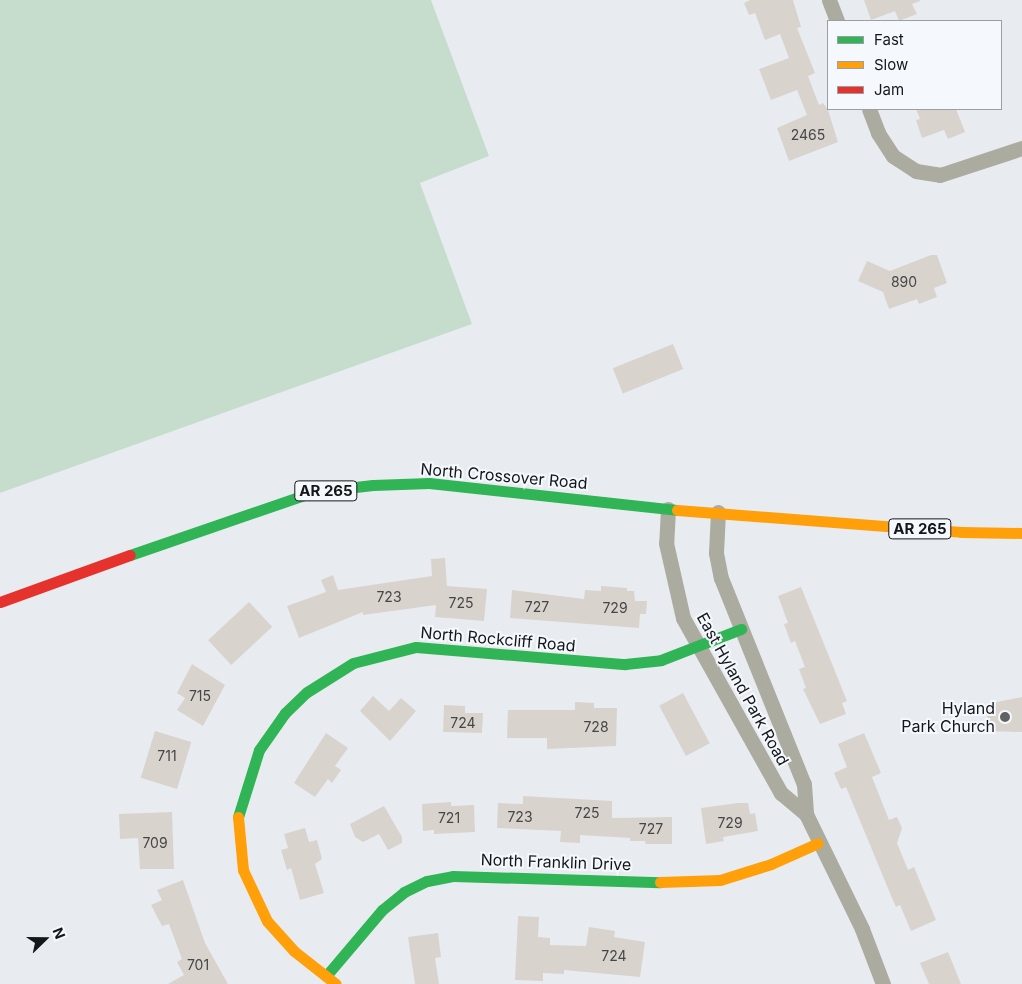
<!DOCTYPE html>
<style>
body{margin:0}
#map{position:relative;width:1022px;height:984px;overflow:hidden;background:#e8ecf0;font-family:Inter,sans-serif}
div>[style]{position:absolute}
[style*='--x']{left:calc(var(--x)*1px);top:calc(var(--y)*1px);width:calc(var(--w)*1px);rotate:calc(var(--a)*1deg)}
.green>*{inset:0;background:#c6ddce}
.building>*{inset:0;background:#d9d3ce;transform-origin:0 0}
.street>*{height:15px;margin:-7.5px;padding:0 7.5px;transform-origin:7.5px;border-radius:7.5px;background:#abab9f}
.fast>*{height:11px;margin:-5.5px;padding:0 5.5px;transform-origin:5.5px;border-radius:5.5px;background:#30b455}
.slow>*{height:11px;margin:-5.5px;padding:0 5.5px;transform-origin:5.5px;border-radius:5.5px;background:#ff9f0a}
.jam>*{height:11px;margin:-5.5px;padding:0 5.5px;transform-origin:5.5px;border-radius:5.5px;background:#e5322d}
.dots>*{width:14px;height:14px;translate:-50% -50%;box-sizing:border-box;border:2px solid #f5f9fe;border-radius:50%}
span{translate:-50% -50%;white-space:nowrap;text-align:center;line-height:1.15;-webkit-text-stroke:4px #f5f9fe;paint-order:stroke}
.number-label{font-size:14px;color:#454646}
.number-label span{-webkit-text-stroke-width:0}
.shield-label span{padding:1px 4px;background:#f5f9fe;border:1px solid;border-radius:4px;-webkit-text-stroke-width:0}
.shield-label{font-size:15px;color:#141719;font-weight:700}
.street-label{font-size:16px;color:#141719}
.poi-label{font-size:16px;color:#141719}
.right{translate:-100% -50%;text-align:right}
.legend{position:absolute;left:827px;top:20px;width:175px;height:90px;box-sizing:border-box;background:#f5f9fe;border:1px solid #9b9fa2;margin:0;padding:6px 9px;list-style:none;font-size:15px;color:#141719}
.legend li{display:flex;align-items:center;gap:10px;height:25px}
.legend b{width:25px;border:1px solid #9b9fa2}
.north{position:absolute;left:20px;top:914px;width:50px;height:50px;-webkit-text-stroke:4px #f5f9fe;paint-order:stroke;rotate:68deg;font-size:14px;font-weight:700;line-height:20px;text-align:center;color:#141719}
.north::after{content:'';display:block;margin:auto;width:18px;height:22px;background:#141719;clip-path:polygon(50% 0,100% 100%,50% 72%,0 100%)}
</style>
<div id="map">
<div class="green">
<i style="clip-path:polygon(0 0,431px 0,489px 156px,420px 183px,472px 324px,0 493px)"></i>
</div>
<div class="building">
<i style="clip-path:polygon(750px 0,793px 0,801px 27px,797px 28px,815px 73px,808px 76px,819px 105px,823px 103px,828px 110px,838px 142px,789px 161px,777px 128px,807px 115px,797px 90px,771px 100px,759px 69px,789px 58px,780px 34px,765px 40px,755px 13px,749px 15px,744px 3px)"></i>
<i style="clip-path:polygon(864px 0,920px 0,920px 1px,912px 4px,917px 14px,899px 21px,895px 11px,871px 20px)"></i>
<i style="clip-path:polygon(916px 109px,956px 109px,965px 132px,948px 139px,944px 130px,922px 138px,916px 120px,920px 119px)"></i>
<i style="clip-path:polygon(931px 255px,937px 255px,947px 283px,934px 288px,937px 297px,919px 304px,917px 299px,889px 309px,883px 292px,858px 281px,867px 261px,890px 271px)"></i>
<i style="left:673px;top:344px;width:27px;height:65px;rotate:68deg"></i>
<i style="clip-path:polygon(445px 558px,447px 586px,487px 589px,484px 621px,435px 617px,436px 605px,363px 615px,363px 612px,299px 638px,287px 606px,326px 592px,321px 580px,333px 575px,338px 590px,432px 576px,431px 559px)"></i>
<i style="clip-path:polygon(601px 586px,627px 588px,627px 591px,634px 591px,635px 601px,647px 601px,646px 614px,640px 614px,639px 628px,510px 618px,512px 590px,584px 599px,585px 590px,601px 591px)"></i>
<i style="clip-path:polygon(801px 587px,847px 701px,842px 703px,846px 714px,820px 724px,803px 689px,806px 688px,799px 669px,805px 667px,795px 641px,791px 643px,784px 624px,788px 623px,778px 596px)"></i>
<i style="left:249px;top:602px;width:34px;height:56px;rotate:47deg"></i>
<i style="clip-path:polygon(192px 664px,225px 685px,203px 726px,177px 710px,185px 698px,177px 693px)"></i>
<i style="left:683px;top:693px;width:57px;height:27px;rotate:62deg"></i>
<i style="clip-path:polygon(373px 696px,389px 711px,401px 698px,416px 711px,390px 741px,360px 711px)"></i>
<i style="clip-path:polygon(1022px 697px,1022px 732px,988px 731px,987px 704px)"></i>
<i style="clip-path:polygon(575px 702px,594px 703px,594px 708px,617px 708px,616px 746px,547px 749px,547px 738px,507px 738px,508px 710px,575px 710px)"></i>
<i style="clip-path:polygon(444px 705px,465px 706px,465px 713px,483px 713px,482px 733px,443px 732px)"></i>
<i style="left:155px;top:731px;width:38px;height:49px;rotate:17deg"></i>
<i style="clip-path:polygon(326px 733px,348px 748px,335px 766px,341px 770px,332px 783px,328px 779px,315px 797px,294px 783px)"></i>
<i style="clip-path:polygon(864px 733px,881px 773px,872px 777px,889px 820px,897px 817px,902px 828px,897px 843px,908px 870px,914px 867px,936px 920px,911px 931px,900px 905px,896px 907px,892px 898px,846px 787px,841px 789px,834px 773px,847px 767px,838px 744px)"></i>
<i style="clip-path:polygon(523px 796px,612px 801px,612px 818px,672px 817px,672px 844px,646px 844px,645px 841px,630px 841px,630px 838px,580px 835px,580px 843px,560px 842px,561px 831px,497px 828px,498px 803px,523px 804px)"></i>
<i style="clip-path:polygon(451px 802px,451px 806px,474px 805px,475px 832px,434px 834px,434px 830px,423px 831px,422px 804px)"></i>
<i style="clip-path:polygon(738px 803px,748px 803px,750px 814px,755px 813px,758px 831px,723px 837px,724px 841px,706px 844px,701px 808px)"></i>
<i style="clip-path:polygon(384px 806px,402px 837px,402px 843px,388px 850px,379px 834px,363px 842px,355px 837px,350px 824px)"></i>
<i style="clip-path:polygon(172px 812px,174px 869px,140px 869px,138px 838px,120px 839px,119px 814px)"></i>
<i style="clip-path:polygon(305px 828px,309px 842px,317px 840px,322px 859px,315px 864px,324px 893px,300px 900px,291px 868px,287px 870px,281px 850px,288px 848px,284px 834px)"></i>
<i style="clip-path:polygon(183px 880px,205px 943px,228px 984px,168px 984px,184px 975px,177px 962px,182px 959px,169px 924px,162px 926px,151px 905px,162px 900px,157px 890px)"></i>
<i style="clip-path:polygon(518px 916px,539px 917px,538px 937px,550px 938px,550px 945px,586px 946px,589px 927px,615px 931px,614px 937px,645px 942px,640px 977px,564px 970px,564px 974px,543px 973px,543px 981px,515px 980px)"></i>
<i style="clip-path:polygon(438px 933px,441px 957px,435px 958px,439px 984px,415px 984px,408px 937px)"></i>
<i style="clip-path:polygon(948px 952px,961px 984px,929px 984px,920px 963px)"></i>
</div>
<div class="street">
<i style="--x:829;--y:0;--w:22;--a:69"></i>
<i style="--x:869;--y:109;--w:26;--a:69"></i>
<i style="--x:878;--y:133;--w:27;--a:57"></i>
<i style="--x:893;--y:156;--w:27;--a:33"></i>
<i style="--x:916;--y:171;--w:24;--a:9"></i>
<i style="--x:940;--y:175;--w:86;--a:-18.2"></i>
<i style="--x:668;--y:509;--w:34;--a:93"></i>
<i style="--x:666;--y:543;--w:77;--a:77.2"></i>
<i style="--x:683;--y:618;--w:201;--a:60.8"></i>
<i style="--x:781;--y:793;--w:33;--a:40"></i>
<i style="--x:718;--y:512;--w:41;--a:92.8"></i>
<i style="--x:716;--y:553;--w:25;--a:79"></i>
<i style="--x:721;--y:578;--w:222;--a:68.1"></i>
<i style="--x:804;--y:784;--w:30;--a:86"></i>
<i style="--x:806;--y:814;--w:128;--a:64"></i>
<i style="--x:862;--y:929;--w:59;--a:69.1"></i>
</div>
<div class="fast">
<i style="--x:130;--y:555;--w:194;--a:-19"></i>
<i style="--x:313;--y:492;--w:60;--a:-6.7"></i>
<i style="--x:373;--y:485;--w:56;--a:-2"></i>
<i style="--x:429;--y:483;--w:249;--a:6.2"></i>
<i style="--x:238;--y:817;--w:70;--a:-72.6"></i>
<i style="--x:259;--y:750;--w:45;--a:-54.9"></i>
<i style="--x:285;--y:713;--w:30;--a:-44"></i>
<i style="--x:307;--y:692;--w:54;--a:-32.2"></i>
<i style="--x:353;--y:663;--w:65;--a:-14.3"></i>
<i style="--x:416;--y:647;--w:210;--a:4.7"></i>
<i style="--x:625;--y:664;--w:36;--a:-6"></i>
<i style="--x:661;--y:660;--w:86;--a:-21.2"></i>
<i style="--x:326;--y:976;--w:87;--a:-49.7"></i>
<i style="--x:382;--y:910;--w:28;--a:-39"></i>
<i style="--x:404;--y:892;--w:25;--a:-26"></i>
<i style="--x:427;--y:881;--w:26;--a:-11"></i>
<i style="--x:453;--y:876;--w:207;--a:1.7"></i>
</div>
<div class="slow">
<i style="--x:677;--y:510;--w:285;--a:4.4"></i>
<i style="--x:961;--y:532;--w:61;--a:0.9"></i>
<i style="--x:238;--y:817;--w:53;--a:84.6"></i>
<i style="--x:243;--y:870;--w:56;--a:64.8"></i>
<i style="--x:267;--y:921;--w:40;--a:48"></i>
<i style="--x:294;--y:951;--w:53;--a:38.2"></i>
<i style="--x:660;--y:882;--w:60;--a:-1.9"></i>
<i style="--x:720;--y:880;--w:53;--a:-17.4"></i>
<i style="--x:771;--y:864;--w:51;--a:-24.1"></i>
</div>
<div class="jam">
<i style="--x:0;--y:602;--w:138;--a:-19.9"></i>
</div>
<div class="dots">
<i style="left:1005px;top:717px;background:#5e6264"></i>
</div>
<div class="number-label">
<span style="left:808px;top:135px">2465</span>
<span style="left:904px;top:282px">890</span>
<span style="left:389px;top:597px">723</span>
<span style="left:461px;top:603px">725</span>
<span style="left:537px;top:607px">727</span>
<span style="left:615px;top:608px">729</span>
<span style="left:200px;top:696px">715</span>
<span style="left:463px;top:723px">724</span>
<span style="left:596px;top:727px">728</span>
<span style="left:167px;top:756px">711</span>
<span style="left:587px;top:813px">725</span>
<span style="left:520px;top:817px">723</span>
<span style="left:449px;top:818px">721</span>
<span style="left:730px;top:823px">729</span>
<span style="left:651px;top:829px">727</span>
<span style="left:155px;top:843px">709</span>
<span style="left:614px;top:956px">724</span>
<span style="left:198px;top:965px">701</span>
</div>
<div class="shield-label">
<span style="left:326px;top:491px">AR 265</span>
<span style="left:920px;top:529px">AR 265</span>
</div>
<div class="street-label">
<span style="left:504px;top:476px;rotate:5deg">North Crossover Road</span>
<span style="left:498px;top:639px;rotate:5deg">North Rockcliff Road</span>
<span style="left:743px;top:689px;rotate:61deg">East Hyland Park Road</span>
<span style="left:556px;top:862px;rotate:2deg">North Franklin Drive</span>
</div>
<div class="poi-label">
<span class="right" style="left:995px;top:717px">Hyland<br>Park Church</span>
</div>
<ul class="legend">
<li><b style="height:6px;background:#30b455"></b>Fast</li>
<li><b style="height:6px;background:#ff9f0a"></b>Slow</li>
<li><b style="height:6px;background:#e5322d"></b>Jam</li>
</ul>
<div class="north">N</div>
</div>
